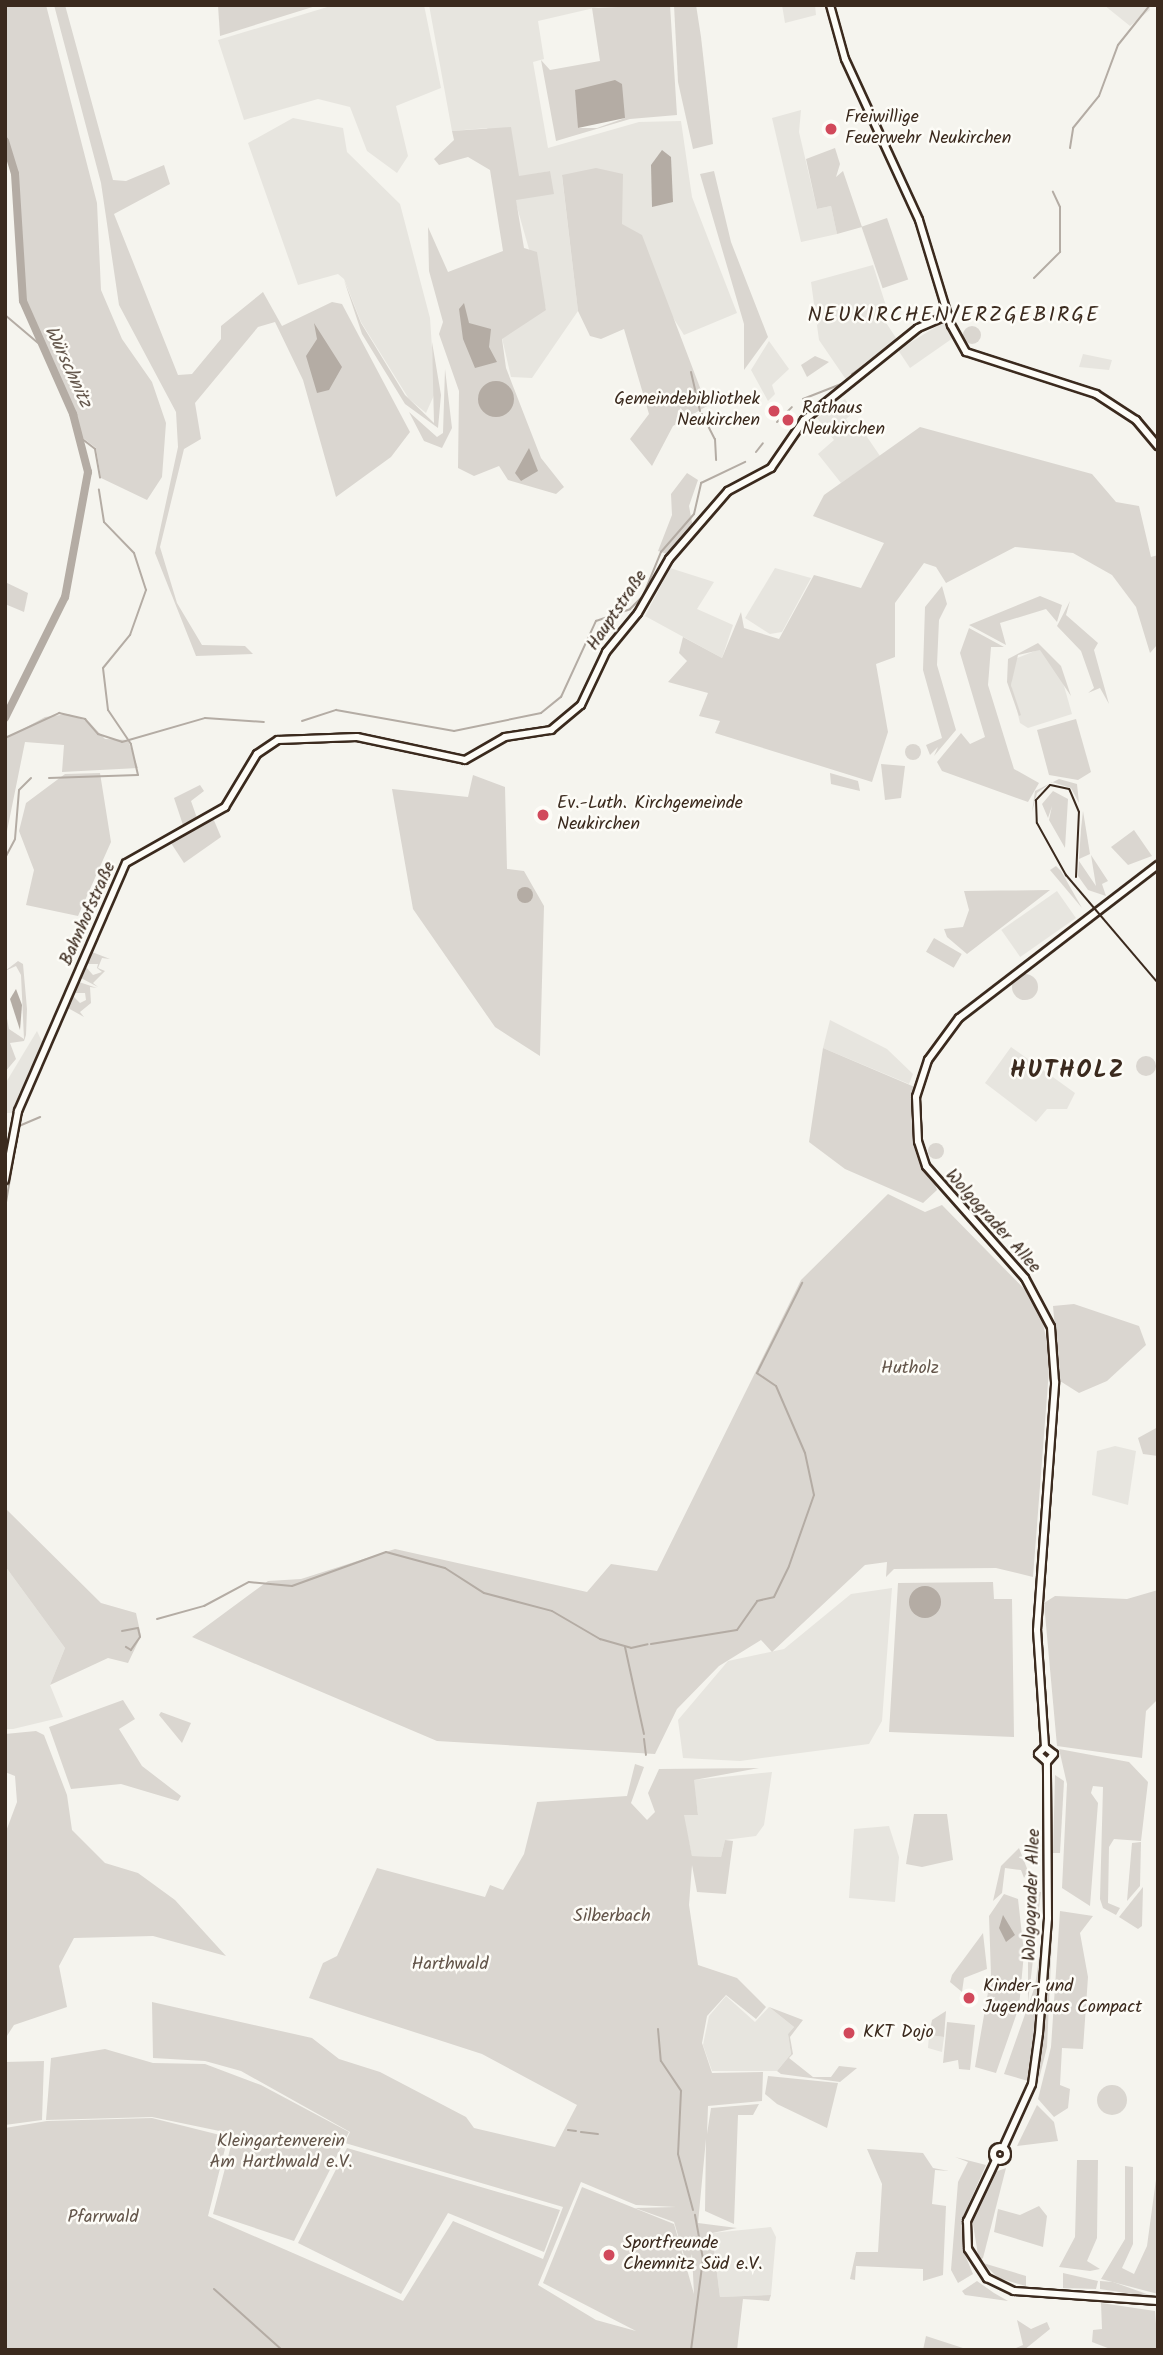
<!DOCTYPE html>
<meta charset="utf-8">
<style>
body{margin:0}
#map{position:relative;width:1163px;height:2355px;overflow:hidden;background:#f5f4ee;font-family:Kalam,sans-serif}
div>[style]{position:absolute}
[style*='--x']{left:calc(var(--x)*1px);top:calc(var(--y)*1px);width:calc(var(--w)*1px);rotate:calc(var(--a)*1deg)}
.built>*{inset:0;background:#e7e5df;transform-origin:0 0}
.green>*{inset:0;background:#dad6d0;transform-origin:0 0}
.round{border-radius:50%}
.water>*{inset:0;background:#b4aca4}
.stream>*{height:2px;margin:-1px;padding:0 1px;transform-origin:1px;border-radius:1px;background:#b4aca4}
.river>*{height:8px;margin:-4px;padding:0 4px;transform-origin:4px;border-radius:4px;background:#b4aca4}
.roads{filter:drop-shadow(2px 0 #3b2a1e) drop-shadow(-2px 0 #3b2a1e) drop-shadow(0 2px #3b2a1e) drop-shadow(0 -2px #3b2a1e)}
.secondary>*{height:6px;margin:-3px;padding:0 3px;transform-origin:3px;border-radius:3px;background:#fdfcf7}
.secondary>.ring{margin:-3px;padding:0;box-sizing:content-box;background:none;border:6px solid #fdfcf7;border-radius:50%}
.tram>*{height:2px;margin:-1px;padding:0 1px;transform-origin:1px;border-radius:1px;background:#3b2a1e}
.dots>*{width:19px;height:19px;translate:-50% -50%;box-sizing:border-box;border:4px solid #fdfcf7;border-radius:50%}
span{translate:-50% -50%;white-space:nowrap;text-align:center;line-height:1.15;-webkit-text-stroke:5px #fdfcf7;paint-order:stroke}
.poi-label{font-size:18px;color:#3b2a1e}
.left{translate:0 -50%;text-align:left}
.right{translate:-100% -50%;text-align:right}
.street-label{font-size:18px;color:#3b2a1e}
.park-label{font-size:18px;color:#63554a}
.water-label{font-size:19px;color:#65584d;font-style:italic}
.quarter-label{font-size:21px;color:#3b2a1e;letter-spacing:2px}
.district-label{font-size:24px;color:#3b2a1e;font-weight:700;letter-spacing:2px}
.frame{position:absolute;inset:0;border:7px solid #3b2a1e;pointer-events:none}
</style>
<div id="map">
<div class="built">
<i style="clip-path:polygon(334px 5px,424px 5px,441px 88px,396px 106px,408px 156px,397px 173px,367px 151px,350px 107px,318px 99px,244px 120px,218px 40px)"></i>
<i style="clip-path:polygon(429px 5px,607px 5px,538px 21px,544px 59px,533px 62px,548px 148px,639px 122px,681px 121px,692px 197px,737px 313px,684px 335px,623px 238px,562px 176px,578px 311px,532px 378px,511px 377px,502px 338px,546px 309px,515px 200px,550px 171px,519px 177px,487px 128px,452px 131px)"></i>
<i style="clip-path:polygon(782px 5px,815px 5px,816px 15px,785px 23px)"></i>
<i style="clip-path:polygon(1104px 5px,1149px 5px,1150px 10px,1130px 26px)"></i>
<i style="clip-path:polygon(801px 110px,799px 132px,817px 209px,831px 206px,837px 234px,801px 242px,772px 118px)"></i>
<i style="clip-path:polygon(293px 118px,343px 128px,347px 152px,400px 204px,430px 318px,435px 393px,426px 413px,409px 399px,361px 322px,344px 279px,338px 274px,298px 285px,248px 143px)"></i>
<i style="clip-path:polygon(873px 265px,887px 309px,881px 315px,898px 341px,847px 381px,819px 340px,811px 282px)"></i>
<i style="clip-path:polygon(944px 322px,953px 338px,910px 368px,898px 350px)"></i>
<i style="clip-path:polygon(769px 341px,789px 369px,772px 385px,775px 394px,768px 401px,751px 370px)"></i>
<i style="clip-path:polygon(1083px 354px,1112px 360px,1109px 370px,1079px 367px)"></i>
<i style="clip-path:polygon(845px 399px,854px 412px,846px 419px,853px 431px,861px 428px,880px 456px,841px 483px,818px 454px,834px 440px,817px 418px)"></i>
<i style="clip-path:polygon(670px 568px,714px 582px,697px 609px,733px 625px,722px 658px,645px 616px)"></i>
<i style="clip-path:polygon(775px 568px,811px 578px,782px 632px,770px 634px,745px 618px)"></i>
<i style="clip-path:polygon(1040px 649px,1060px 672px,1072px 714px,1028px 728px,1020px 723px,1011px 685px,1015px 659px)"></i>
<i style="left:1057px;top:891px;width:33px;height:68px;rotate:55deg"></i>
<i style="clip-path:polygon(830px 1020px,887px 1049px,913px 1074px,909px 1084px,823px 1048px)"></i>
<i style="clip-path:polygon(37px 1031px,43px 1044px,12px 1113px,5px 1113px,5px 1084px)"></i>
<i style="clip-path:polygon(1011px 1047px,1075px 1093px,1067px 1109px,1047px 1109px,1036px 1122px,985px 1083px)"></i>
<i style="clip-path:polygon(1115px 1446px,1136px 1451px,1128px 1505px,1092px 1495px,1097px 1451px)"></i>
<i style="clip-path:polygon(5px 1566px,65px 1648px,50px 1685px,63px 1717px,13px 1729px,5px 1729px)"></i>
<i style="clip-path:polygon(892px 1588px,882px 1721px,869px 1744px,740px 1761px,683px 1758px,678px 1720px,728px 1661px,784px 1649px,851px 1594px)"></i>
<i style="clip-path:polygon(772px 1772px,764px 1825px,756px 1836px,725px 1840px,721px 1857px,692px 1856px,683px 1815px,698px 1814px,693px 1780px)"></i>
<i style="clip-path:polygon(889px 1826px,899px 1857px,895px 1902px,849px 1898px,854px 1829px)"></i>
<i style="clip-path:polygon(726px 1996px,755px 2022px,769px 2007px,794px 2027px,788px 2034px,791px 2054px,777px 2071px,712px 2071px,703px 2045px,709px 2016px)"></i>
<i style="clip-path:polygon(929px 2035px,944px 2037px,942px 2052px,928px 2048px)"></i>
<i style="clip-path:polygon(771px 2227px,776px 2237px,771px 2295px,720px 2297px,712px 2233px)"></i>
</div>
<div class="green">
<i style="clip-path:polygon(5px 5px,46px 5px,97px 203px,101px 290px,122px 339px,152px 382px,166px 423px,162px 477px,147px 500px,101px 478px,96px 448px,83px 438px,33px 332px,24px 300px,17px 174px,5px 137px)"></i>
<i style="clip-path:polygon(54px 5px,65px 5px,113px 180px,126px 181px,164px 165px,170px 184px,114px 214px,178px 375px,192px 374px,221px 339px,221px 326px,263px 292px,282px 326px,332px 302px,342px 304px,410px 432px,391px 457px,336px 497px,303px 380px,275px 322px,258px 327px,195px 403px,201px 439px,184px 449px,160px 547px,177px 603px,202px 645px,245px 646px,253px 654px,196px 656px,155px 553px,178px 447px,176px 412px,119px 305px,101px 183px)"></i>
<i style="clip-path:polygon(218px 5px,319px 5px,220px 36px)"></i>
<i style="clip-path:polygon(evenodd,670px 5px,677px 115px,630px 119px,556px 141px,541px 60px,550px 70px,600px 61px,592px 8px,670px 5px,625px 118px,597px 128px,578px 128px,580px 119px,625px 118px)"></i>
<i style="clip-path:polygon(674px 5px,696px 5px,701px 37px,713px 144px,693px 149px,678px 82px)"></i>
<i style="clip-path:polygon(511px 127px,519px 176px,550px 171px,554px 194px,516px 200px,524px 248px,537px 252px,546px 310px,502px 339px,506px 368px,541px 458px,564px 487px,556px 494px,508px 480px,499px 466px,474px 476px,458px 468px,459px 391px,439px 334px,443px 322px,429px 271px,428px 227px,448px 272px,503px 251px,490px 170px,468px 157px,439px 165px,434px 159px,454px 140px,452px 131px)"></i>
<i style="clip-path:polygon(835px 148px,840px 164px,836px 177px,843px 171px,862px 227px,837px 234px,831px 206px,817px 209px,806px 159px)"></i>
<i style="clip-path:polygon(596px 168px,623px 174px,622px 224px,642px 235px,707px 406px,673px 426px,652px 466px,630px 439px,649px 414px,624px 329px,601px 339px,590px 336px,578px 311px,562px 175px)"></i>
<i style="clip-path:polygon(714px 171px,731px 242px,768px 337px,744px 370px,744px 324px,700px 174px)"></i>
<i style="left:887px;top:218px;width:65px;height:27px;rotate:71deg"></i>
<i style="clip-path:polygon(344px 280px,361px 323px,405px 395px,434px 423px,432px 342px,441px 395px,438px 428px,405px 404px,362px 334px)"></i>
<i class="round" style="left:963px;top:326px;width:18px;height:18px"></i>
<i style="clip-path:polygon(815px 356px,829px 362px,807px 377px,801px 365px)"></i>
<i style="clip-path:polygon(445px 369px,452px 428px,442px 448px,424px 441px,409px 412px,437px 437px,443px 433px)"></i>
<i style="clip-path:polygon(920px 427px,1092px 474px,1116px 502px,1139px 506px,1151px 557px,1158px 555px,1157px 645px,1150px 653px,1136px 607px,1112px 575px,1073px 553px,1015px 547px,946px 583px,936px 567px,924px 563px,895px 603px,895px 657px,876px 664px,888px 732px,872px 782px,715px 733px,720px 721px,699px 716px,708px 693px,668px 682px,687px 661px,679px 653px,683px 637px,722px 658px,741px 612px,744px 628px,779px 639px,814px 575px,861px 588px,884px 543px,813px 516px,824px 495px)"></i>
<i style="clip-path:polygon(687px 473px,698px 480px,689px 506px,693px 528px,667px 554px,658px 551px,672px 515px,671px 494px)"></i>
<i style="clip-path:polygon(5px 582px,28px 593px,24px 612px,5px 604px)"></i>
<i style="clip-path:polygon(942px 586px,947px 604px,939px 620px,937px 665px,956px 730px,934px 756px,938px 747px,930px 755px,926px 745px,942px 738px,923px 670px,925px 607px)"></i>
<i style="clip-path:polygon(1040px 596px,1062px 605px,1057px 622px,1046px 609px,1000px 623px,1006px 645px,969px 625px)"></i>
<i style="clip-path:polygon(1070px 601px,1066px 615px,1098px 643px,1094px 650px,1109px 704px,1100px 688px,1088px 693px,1094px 688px,1081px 651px,1057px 626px)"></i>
<i style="clip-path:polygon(969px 628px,1004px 647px,991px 647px,988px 685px,1014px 769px,1039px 783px,1028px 802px,942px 771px,937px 762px,961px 733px,970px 744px,985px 737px,960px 653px)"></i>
<i style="clip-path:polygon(1038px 643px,1061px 666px,1071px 696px,1040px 650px,1018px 655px,1011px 685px,1021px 715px,1019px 716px,1007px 682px,1008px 659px)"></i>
<i style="clip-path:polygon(68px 714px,89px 722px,105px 739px,128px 740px,138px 768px,62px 772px,64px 745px,25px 742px,5px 841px,5px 739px,45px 717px)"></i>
<i style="clip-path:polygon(1076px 719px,1091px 772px,1078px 780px,1049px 775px,1037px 730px)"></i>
<i class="round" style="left:905px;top:744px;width:16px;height:16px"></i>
<i style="clip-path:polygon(881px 764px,905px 766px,901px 798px,885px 800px)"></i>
<i style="clip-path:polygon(100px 773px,111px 842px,78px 916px,26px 905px,34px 870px,19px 831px,26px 803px,65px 774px)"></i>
<i style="clip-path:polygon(830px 773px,858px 781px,860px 791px,831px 784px)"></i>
<i style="clip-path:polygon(473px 775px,505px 787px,507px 869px,524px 871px,544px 906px,540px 1056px,495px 1027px,413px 909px,392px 789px,468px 797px)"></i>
<i style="clip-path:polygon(1059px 779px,1077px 784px,1079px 803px,1071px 788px,1052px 782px,1037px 793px,1032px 812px,1035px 791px)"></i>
<i style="clip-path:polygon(200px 785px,204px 791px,191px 801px,197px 818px,183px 825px,174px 798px)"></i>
<i style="clip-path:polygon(1053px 791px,1068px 799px,1065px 848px,1049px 820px,1052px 806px,1048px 818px,1042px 804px)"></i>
<i style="clip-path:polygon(1083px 811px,1090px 854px,1079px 859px,1081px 829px)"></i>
<i style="clip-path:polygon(213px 818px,221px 837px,184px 863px,169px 840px)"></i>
<i style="clip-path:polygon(1134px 830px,1152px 856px,1128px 865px,1111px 847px)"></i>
<i style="clip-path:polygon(1091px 855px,1108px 881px,1102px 884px,1106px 896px,1088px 890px,1078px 876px,1079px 861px,1096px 886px)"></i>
<i style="clip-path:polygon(1056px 866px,1061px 871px,1082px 908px,1050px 870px)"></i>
<i style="clip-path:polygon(1050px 890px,967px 954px,947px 937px,944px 929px,963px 927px,969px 910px,964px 891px)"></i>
<i style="left:934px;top:938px;width:32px;height:16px;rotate:30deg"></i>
<i style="clip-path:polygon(92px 952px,110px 959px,102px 958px,98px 968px,105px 971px,93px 983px,98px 987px,81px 978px,86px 967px,93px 975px,102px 972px,97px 968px,98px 964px,87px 964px)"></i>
<i style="clip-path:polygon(18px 961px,23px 964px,27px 1009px,26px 1035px,24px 1041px,10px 1043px,16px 1059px,5px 1072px,5px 1008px,9px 1029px,24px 1039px,21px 975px,16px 966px,5px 971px)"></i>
<i class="round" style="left:1012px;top:974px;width:26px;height:26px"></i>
<i style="clip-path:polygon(79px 982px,97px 988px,90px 987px,91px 1003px,80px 1012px,84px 1017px,68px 1008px,73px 996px,80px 1003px,86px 1000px,85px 993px,75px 993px)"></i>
<i style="clip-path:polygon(823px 1048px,917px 1088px,912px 1124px,937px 1190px,923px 1203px,845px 1169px,809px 1142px)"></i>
<i class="round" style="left:1136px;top:1056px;width:20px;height:20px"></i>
<i class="round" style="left:928px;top:1143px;width:16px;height:16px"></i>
<i style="clip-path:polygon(888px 1194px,925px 1212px,942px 1205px,1039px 1304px,1050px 1357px,1033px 1577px,996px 1568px,894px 1569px,886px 1577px,887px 1562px,865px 1565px,772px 1652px,761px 1640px,719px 1666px,677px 1709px,655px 1754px,437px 1741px,192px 1637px,268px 1581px,301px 1579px,395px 1549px,587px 1592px,611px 1564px,657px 1571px,801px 1280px)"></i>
<i style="clip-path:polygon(1074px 1304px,1139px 1326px,1146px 1345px,1107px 1381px,1079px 1393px,1060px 1381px,1053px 1306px)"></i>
<i style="clip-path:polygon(1158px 1427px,1158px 1456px,1143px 1454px,1138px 1438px)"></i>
<i style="clip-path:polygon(5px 1508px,101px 1603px,136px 1613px,141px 1636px,128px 1663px,108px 1658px,50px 1685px,65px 1648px,5px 1566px)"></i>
<i style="clip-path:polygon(993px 1582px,994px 1599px,1012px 1599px,1014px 1737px,889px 1732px,898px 1583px)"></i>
<i style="clip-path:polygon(1158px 1590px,1158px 1699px,1146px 1711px,1142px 1758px,1057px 1746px,1044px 1603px,1055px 1596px,1127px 1599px)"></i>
<i style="clip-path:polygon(123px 1700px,135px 1719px,119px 1729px,142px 1766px,181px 1796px,178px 1801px,121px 1784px,71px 1789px,49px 1727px)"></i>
<i style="clip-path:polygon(161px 1712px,191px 1723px,182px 1743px,159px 1715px)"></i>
<i style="clip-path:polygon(36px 1731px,44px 1735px,67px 1795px,72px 1830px,105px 1863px,138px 1873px,175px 1900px,226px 1956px,153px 1936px,74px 1938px,59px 1966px,67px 2007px,14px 2025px,5px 2039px,5px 1834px,17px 1802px,15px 1776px,5px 1772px,5px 1734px)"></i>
<i style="clip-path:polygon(1059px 1749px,1129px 1762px,1148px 1782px,1141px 1841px,1114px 1839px,1109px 1847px,1108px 1903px,1120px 1908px,1116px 1915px,1103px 1908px,1100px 1899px,1103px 1787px,1093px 1786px,1091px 1793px,1098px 1803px,1090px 1906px,1062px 1888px,1067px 1784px)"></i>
<i style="clip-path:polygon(evenodd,635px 1764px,644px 1767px,631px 1803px,647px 1820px,655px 1812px,648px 1793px,659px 1769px,759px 1768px,694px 1780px,698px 1815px,684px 1815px,692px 1856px,721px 1857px,725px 1840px,733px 1841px,726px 1894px,697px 1892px,692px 1865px,689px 1905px,698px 1965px,737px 1978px,766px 2007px,756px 2019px,726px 1995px,707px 2016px,702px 2043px,712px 2073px,763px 2072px,762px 2101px,708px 2106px,707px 2134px,711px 2108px,759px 2104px,753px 2115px,738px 2115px,734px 2224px,705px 2211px,706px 2139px,698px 2223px,737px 2228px,712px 2233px,720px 2297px,771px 2295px,769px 2301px,743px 2299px,737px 2350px,5px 2350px,5px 2128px,47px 2121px,152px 2118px,228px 2137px,208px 2216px,403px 2301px,453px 2221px,543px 2259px,563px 2207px,345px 2143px,350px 2132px,241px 2071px,205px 2061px,153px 2058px,152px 2002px,312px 2038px,339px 2059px,380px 2072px,466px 2117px,474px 2128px,555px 2147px,577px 2105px,482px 2054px,309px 1998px,323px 1963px,337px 1956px,377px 1868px,485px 1897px,490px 1885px,503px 1890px,524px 1854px,537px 1802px,627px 1796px,635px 1764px,581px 2182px,636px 2205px,676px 2207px,635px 2208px,674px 2222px,688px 2269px,692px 2254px,694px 2294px,674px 2224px,582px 2187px,543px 2283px,636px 2331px,596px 2320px,538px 2285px,581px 2182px)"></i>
<i style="clip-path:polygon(1055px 1775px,1064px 1781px,1060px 1853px,1053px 1853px)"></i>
<i style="clip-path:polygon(914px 1814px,947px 1814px,953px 1860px,922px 1867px,906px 1864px)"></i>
<i style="clip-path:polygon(1141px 1842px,1140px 1886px,1127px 1901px,1132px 1843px)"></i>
<i style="clip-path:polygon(1019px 1848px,1028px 1871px,1024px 1878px,1021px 1870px,1005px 1868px,1002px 1893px,993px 1901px,1001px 1866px)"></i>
<i style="clip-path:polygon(1143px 1887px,1142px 1926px,1138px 1929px,1119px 1917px)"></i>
<i style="clip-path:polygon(1030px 1891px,1041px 1892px,1028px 2002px,1028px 1909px,1034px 1904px)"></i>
<i style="clip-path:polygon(1004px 1894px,1018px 1899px,1024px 1953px,1019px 2007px,996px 2073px,975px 2067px,991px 1975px,989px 1916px)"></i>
<i style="clip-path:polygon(1060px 1911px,1093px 1916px,1080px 1933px,1088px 1977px,1083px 2049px,1062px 2048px,1060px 2085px,1070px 2089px,1068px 2108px,1054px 2117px,1038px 2099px,1051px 2047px)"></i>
<i style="clip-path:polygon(983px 1933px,987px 1969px,964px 1978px,962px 1992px,950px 1982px,952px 1975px)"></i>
<i style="clip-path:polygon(1052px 1939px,1047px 2047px,1038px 2083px,1050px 1952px)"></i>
<i style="clip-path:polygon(1040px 1950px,1038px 2017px,1028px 2081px,1004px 2074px,1035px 1986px)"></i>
<i style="clip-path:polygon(769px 2007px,803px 2020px,790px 2037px,793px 2054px,789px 2058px,813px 2077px,831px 2077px,839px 2066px,857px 2068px,840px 2082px,781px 2074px,777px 2071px,791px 2054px,788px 2034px,794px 2027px)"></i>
<i style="clip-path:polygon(946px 2011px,944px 2037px,929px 2035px,932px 2020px)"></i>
<i style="clip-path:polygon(947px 2022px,975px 2025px,970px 2070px,959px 2069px,958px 2060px,943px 2063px)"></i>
<i style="clip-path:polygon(105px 2049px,153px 2063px,205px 2064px,261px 2085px,349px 2132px,294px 2241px,213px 2214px,234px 2134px,152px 2117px,46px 2120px,51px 2058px)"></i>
<i style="clip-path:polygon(44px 2061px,42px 2120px,5px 2125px,5px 2062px)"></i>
<i style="clip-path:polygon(768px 2076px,838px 2083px,827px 2128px,777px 2104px,765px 2094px)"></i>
<i class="round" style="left:1097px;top:2085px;width:30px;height:30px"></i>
<i style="clip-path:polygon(1037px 2105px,1054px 2122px,1058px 2141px,1017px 2146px)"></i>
<i style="clip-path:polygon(347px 2148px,560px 2210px,544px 2252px,448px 2213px,401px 2294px,298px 2243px)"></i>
<i style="clip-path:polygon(867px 2149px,923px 2153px,933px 2168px,949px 2171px,935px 2170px,932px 2204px,946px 2206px,943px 2275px,923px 2281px,923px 2269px,856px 2266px,855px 2280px,850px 2279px,856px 2252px,878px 2252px,882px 2184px)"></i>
<i style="clip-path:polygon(955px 2157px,986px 2165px,963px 2217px,963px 2250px,973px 2274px,958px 2283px,951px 2270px,958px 2182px,968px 2162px)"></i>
<i style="clip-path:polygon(1077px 2160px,1098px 2160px,1097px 2238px,1087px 2261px,1100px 2269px,1090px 2271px,1059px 2267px,1075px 2237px)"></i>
<i style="clip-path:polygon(1125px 2166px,1133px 2167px,1133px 2244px,1122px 2268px,1134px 2274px,1147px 2246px,1157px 2172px,1158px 2294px,1101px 2279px,1125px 2239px)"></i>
<i style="clip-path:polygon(1006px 2168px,983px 2258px,979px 2261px,972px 2218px,995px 2172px)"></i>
<i style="clip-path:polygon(1039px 2206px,1047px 2216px,1043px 2247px,994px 2232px,998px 2209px,1020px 2215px)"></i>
<i style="clip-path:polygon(983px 2263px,1026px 2276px,1026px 2286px,998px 2278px)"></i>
<i style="clip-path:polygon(1063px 2273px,1098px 2281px,1096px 2289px,1063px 2288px)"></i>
<i style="clip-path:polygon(977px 2281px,994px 2293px,1008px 2301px,965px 2295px,962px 2291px)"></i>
<i style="clip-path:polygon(1100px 2281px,1113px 2282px,1158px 2298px,1100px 2289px)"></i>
<i style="clip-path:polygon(1101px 2303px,1155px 2311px,1158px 2350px,1113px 2350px,1092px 2342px,1093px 2330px,1102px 2329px)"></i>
<i style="clip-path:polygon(1017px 2320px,1031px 2329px,1047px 2322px,1050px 2329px,1024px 2350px,923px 2350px,926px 2336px,969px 2350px,1016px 2348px,1023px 2345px)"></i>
</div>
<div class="water">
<i style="clip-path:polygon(615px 80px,622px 84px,625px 118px,578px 128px,575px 90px)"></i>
<i style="clip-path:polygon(662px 150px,671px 157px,673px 202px,652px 207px,651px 165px)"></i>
<i style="clip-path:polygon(464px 303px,469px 323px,491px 329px,489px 347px,497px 362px,475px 368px,463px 339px,459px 309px)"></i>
<i style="clip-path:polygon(314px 323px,342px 367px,329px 390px,317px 393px,306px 356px,317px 339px)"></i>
<i class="round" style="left:478px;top:381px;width:36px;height:36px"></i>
<i style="clip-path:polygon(529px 448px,538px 471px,521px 481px,515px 473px)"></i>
<i class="round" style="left:517px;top:887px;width:16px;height:16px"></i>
<i style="clip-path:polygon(16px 989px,22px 1005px,20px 1030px,10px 999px)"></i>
<i class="round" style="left:909px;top:1586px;width:32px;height:32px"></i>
<i style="clip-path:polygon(1003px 1915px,1015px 1935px,1006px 1942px,999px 1928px)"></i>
</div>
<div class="stream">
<i style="--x:1070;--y:148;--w:20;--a:-81"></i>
<i style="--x:1073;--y:128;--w:41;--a:-50.9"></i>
<i style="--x:1099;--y:96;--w:54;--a:-69.6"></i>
<i style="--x:1118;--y:45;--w:51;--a:-51.3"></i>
<i style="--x:1034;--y:278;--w:37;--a:-45"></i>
<i style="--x:1060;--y:252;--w:45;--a:-90"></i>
<i style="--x:1060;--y:207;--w:17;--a:-115"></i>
<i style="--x:5;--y:315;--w:43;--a:40.3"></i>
<i style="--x:691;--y:372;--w:40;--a:77"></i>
<i style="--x:852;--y:374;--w:32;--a:-35"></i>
<i style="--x:803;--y:399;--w:41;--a:-21.5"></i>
<i style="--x:702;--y:414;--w:28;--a:63"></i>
<i style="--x:715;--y:439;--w:21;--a:87"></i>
<i style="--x:777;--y:422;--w:21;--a:-45"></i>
<i style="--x:81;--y:438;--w:18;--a:38"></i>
<i style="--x:95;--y:449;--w:29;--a:80"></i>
<i style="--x:756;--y:452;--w:11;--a:-52"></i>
<i style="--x:302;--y:721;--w:36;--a:-18"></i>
<i style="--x:336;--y:710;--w:120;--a:10.1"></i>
<i style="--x:454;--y:731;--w:89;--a:-11.7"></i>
<i style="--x:541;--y:713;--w:26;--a:-39"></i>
<i style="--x:561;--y:697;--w:84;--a:-65.3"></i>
<i style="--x:596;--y:621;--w:36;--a:-19"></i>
<i style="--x:630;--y:609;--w:18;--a:-45"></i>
<i style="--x:643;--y:596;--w:48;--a:-67.8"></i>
<i style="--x:661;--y:552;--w:50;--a:-49"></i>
<i style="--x:694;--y:514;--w:32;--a:-77"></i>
<i style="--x:701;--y:483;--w:49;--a:-25.5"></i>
<i style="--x:5;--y:738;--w:60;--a:-24.8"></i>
<i style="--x:59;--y:713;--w:27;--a:13"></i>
<i style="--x:85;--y:719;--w:20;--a:49"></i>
<i style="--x:98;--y:734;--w:25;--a:18"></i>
<i style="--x:122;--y:742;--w:86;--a:-16.1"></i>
<i style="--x:205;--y:718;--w:59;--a:3.9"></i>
<i style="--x:49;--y:778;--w:89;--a:-1.9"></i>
<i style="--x:138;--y:775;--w:32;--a:-103"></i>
<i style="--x:131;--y:744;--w:41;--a:-124.1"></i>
<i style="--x:108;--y:710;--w:42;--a:-96.8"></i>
<i style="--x:103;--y:668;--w:43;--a:-50.7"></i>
<i style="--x:130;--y:635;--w:48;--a:-70.4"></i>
<i style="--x:146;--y:590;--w:39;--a:-108"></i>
<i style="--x:134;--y:553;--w:43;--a:-134.1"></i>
<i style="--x:104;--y:522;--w:33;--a:-99"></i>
<i style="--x:5;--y:858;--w:21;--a:-62"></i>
<i style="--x:15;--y:839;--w:49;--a:-85.3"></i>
<i style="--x:19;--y:790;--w:17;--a:-45"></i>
<i style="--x:5;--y:1208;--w:83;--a:-80.3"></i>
<i style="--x:19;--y:1126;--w:23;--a:-23"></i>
<i style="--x:157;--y:1619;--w:49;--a:-15.5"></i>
<i style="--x:204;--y:1606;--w:51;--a:-28.1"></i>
<i style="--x:249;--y:1582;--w:43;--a:5.3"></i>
<i style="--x:292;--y:1586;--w:100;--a:-19.9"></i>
<i style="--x:386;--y:1552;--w:61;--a:15.2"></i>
<i style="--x:445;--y:1568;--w:46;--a:32.7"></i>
<i style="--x:484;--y:1593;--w:70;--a:14.8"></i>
<i style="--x:552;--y:1611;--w:56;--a:30.3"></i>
<i style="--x:600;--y:1639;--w:32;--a:16"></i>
<i style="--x:631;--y:1648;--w:17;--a:-13"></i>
<i style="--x:122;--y:1631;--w:16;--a:-11"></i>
<i style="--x:138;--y:1628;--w:9;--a:77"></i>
<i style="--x:140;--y:1637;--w:16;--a:125"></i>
<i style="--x:131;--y:1650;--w:6;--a:-149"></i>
<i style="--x:651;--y:1644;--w:87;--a:-9.2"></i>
<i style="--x:737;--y:1630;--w:35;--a:-55"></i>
<i style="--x:757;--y:1601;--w:17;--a:-13"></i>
<i style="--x:774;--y:1597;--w:34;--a:-64"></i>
<i style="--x:789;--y:1566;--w:75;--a:-70.6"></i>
<i style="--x:814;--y:1495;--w:43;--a:-102.1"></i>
<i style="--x:805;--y:1453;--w:73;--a:-113.4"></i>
<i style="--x:776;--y:1386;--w:23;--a:-146"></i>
<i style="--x:757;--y:1373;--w:101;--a:-63.4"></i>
<i style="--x:625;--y:1647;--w:89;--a:77.7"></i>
<i style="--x:644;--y:1739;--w:16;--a:83"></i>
<i style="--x:658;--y:2029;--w:32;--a:85"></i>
<i style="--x:661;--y:2061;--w:36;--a:56"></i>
<i style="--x:681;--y:2091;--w:63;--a:92.7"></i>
<i style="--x:678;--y:2154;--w:58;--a:75"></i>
<i style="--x:568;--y:2130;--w:8;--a:7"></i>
<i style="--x:581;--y:2132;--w:17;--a:7"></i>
<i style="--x:214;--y:2289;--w:91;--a:41.9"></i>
<i style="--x:691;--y:2350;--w:92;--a:-82.5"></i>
<i style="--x:703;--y:2259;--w:45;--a:-100.3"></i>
</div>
<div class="river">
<i style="--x:5;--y:141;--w:34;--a:73"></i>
<i style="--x:15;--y:174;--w:127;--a:86.4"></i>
<i style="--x:23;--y:301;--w:124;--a:66.1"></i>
<i style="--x:73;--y:414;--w:60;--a:75.5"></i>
<i style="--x:88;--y:472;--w:127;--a:100.4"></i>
<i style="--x:65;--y:597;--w:135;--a:116.4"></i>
</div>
<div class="roads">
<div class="secondary">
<i style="--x:830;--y:5;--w:56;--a:74.5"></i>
<i style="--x:845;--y:59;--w:177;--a:65.3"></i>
<i style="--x:919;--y:220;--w:110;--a:73.1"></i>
<i style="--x:951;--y:325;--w:31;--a:61"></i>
<i style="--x:966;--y:352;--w:137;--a:17.9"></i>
<i style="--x:1096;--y:394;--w:48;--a:33"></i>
<i style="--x:1136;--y:420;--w:34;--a:50"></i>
<i style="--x:5;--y:1180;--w:70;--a:-79.3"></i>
<i style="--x:18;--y:1111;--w:270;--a:-66.5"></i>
<i style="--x:126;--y:863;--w:114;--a:-29.5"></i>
<i style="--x:225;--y:807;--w:62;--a:-58.9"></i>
<i style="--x:257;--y:754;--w:25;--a:-34"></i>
<i style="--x:278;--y:740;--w:79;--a:-2.2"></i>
<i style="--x:357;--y:737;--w:110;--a:12"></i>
<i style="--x:465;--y:760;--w:46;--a:-29.9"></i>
<i style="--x:505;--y:737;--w:47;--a:-8.7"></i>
<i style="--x:551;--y:730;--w:39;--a:-40"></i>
<i style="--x:581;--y:705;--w:59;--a:-64.7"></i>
<i style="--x:606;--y:652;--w:50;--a:-50.6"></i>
<i style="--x:638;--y:613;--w:62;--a:-60.1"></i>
<i style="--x:669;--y:559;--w:90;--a:-49.1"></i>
<i style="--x:728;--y:491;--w:49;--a:-28.1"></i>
<i style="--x:771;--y:468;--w:58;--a:-55.5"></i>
<i style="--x:804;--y:420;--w:146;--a:-38.9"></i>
<i style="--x:918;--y:328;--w:33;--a:-23"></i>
<i style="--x:1045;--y:1747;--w:11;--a:38"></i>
<i style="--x:1054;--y:1754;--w:11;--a:131"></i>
<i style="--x:1047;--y:1762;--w:12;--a:-138"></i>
<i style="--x:1038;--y:1754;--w:10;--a:-45"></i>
<i style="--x:1045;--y:1747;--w:117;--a:-93.9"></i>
<i style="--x:1037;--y:1630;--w:249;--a:-85.8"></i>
<i style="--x:1055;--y:1382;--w:55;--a:-94.2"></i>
<i style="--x:1051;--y:1327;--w:55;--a:-118"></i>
<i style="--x:1025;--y:1278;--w:149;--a:-131.5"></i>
<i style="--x:926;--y:1166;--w:26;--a:-108"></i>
<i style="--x:918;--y:1141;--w:44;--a:-92.6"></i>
<i style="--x:916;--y:1097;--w:39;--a:-72"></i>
<i style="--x:928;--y:1060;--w:52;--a:-53.6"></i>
<i style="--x:959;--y:1018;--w:251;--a:-37.6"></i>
<i class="ring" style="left:993px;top:2147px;width:8px;height:8px"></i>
<i style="--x:1003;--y:2148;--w:70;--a:-65.6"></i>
<i style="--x:1032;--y:2084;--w:51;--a:-82.2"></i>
<i style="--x:1039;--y:2033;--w:115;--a:-85.5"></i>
<i style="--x:1048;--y:1918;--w:156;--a:-90.4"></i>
<i style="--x:996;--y:2160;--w:68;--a:115.4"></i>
<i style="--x:967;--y:2221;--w:28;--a:88"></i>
<i style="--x:968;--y:2249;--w:35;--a:57"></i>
<i style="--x:987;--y:2278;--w:30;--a:26"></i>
<i style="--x:1014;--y:2291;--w:144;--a:4"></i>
</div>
</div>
<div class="tram">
<i style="--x:1076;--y:877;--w:65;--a:-87.4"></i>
<i style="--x:1079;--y:812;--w:25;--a:-113"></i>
<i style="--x:1069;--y:789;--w:19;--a:-168"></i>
<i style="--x:1050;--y:785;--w:21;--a:133"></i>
<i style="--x:1036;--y:800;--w:23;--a:88"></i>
<i style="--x:1037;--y:823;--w:60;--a:60.9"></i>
<i style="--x:1066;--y:875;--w:142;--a:49.6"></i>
</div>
<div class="dots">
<i style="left:831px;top:129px;background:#d1495b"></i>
<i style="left:774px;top:411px;background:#d1495b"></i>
<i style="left:788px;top:420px;background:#d1495b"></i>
<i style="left:543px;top:815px;background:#d1495b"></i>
<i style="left:969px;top:1998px;background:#d1495b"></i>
<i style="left:849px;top:2033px;background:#d1495b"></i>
<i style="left:609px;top:2255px;background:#d1495b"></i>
</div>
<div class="poi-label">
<span class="left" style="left:845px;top:129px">Freiwillige<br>Feuerwehr Neukirchen</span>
<span class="right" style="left:760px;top:411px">Gemeindebibliothek<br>Neukirchen</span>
<span class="left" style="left:802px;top:420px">Rathaus<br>Neukirchen</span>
<span class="left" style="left:557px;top:815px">Ev.-Luth. Kirchgemeinde<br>Neukirchen</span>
<span class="left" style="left:983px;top:1998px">Kinder- und<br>Jugendhaus Compact</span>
<span class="left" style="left:863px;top:2033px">KKT Dojo</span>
<span class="left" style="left:623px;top:2255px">Sportfreunde<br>Chemnitz Süd e.V.</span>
</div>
<div class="street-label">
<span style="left:618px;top:611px;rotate:-56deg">Hauptstraße</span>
<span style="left:89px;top:914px;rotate:-66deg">Bahnhofstraße</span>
<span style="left:992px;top:1222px;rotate:48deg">Wolgograder Allee</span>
<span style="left:1033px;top:1895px;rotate:-88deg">Wolgograder Allee</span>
</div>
<div class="park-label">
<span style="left:910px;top:1369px">Hutholz</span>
<span style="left:612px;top:1917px">Silberbach</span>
<span style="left:450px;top:1965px">Harthwald</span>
<span style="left:281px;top:2153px">Kleingartenverein<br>Am Harthwald e.V.</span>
<span style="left:103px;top:2218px">Pfarrwald</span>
</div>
<div class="water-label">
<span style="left:67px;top:367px;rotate:65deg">Würschnitz</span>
</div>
<div class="quarter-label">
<span style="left:954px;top:316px">NEUKIRCHEN/ERZGEBIRGE</span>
</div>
<div class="district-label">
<span style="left:1068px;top:1071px">HUTHOLZ</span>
</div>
<div class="frame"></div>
</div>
